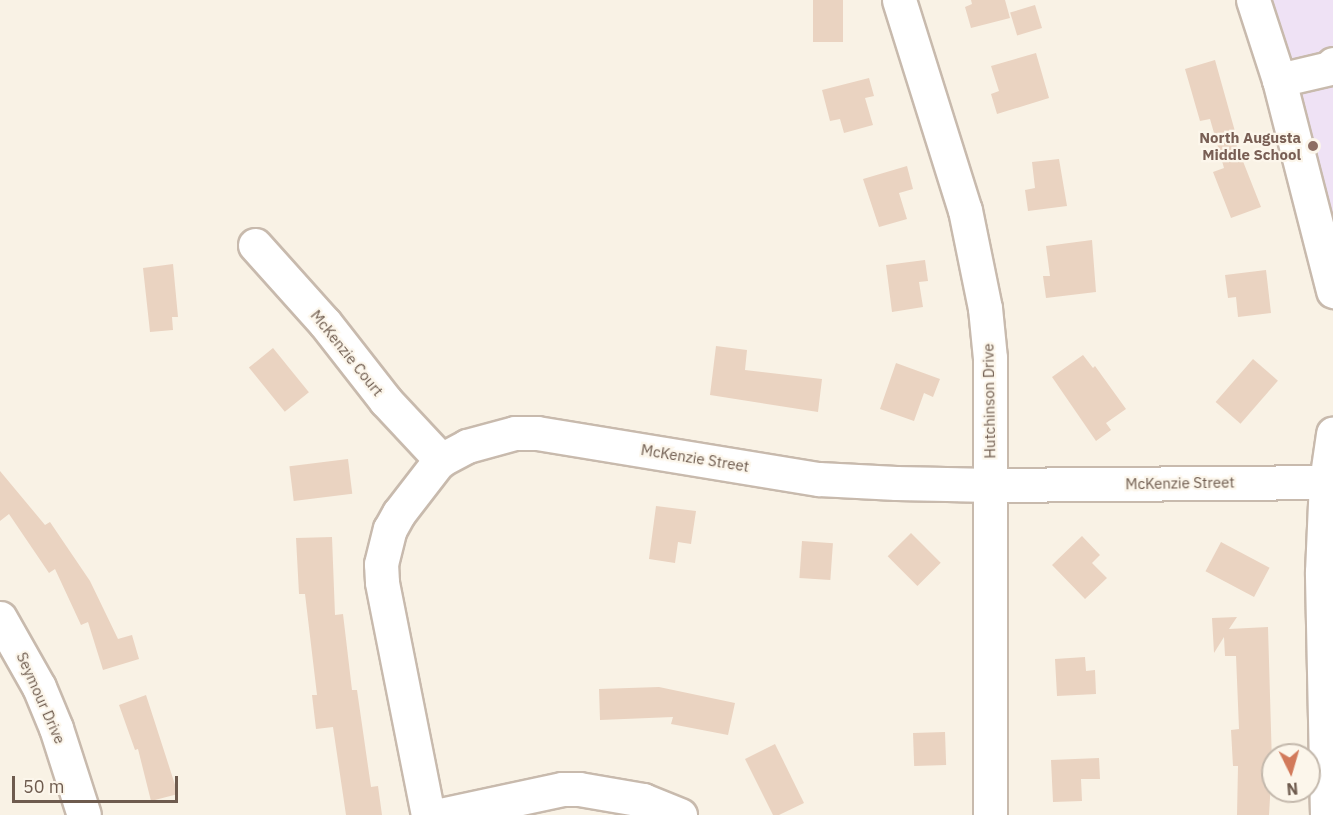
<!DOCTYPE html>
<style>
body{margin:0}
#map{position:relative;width:1333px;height:815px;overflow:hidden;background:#f9f2e5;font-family:"IBM Plex Sans",sans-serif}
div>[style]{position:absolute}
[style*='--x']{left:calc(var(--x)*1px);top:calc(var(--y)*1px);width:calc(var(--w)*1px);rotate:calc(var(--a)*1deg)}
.education>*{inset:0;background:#efe2f5}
.building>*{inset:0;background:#ead3c1;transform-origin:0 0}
.roads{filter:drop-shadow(2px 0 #c8baad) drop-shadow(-2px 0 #c8baad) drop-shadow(0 2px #c8baad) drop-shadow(0 -2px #c8baad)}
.minor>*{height:33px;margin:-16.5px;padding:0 16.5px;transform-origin:16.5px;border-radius:16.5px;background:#fff}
.dots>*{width:16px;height:16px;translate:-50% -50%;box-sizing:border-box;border:3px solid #fcf6eb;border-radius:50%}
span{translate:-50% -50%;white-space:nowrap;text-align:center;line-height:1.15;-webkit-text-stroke:4.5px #fcf6eb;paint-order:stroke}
.education-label{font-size:15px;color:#785e54;font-weight:700}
.right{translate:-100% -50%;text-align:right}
.street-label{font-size:15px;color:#6e5b4e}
.north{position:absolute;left:1261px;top:743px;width:60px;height:60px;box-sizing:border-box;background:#fcf6eb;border:2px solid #c3b8ac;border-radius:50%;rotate:175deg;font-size:16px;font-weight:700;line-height:24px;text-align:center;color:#6e5b4e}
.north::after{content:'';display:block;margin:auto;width:21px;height:27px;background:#d27a5b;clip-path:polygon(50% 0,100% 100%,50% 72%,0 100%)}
.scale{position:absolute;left:12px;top:776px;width:166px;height:27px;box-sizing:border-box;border:3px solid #6e5b4e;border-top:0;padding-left:8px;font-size:18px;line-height:21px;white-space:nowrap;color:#6e5b4e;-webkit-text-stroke:4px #fcf6eb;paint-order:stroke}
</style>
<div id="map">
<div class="education">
<i style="clip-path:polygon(1253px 0,1333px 0,1333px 292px)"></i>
</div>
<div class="building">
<i style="left:813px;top:0;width:30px;height:42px"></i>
<i style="clip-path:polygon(971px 0,1005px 0,1010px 18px,971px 28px,965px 7px,972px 4px)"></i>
<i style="left:1035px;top:5px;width:24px;height:26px;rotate:73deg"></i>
<i style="clip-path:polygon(1036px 53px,1049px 98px,997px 114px,991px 94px,999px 91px,991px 66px)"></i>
<i style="clip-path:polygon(1215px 60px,1236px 135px,1233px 136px,1261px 207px,1231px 218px,1213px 172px,1224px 168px,1210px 119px,1200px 121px,1185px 69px)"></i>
<i style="clip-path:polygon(869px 78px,874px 96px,865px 98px,873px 125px,844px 133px,840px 119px,830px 121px,822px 90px)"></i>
<i style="clip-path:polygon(1059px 159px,1067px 206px,1028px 211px,1025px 190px,1035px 188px,1032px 162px)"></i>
<i style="clip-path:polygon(907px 166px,913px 189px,899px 193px,907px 219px,879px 227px,863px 179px)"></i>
<i style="clip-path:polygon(1092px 240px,1096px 292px,1046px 298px,1043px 276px,1050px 276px,1046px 246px)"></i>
<i style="clip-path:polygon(925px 260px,928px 281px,919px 282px,923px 307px,892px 312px,886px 265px)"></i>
<i style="clip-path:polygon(173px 264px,178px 317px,172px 317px,173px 330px,150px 332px,143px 268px)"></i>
<i style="clip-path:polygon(1266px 270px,1271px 313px,1238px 317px,1236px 297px,1228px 298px,1225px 275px)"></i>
<i style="clip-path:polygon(716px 346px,747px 350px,745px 370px,822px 379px,818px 412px,710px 395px)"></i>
<i style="left:273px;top:348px;width:57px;height:31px;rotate:51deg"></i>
<i style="clip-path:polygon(1083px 355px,1093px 368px,1095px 366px,1126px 409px,1106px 423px,1111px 430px,1096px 441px,1052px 377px)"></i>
<i style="left:1253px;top:359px;width:33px;height:57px;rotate:41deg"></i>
<i style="clip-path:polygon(896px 363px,940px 379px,933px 397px,924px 393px,914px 421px,880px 409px)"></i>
<i style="left:348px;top:459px;width:35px;height:59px;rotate:83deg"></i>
<i style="clip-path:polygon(0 471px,45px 525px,50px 522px,90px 581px,118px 639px,132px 635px,139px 659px,103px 670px,88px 622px,81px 625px,55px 569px,49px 573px,9px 514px,0 521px)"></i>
<i style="clip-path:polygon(656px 506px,696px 511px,691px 544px,678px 542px,675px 563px,649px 559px)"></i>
<i style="left:911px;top:533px;width:42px;height:33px;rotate:45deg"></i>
<i style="clip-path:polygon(1082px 536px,1100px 555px,1092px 563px,1107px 578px,1085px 599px,1052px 565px)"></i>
<i style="clip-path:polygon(332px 537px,335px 615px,343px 614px,352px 690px,357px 690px,371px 787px,378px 786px,382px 815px,346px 815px,333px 727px,316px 729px,312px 695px,317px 695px,305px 594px,299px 594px,296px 538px)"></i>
<i style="left:802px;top:541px;width:31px;height:37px;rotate:4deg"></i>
<i style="left:1221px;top:542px;width:55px;height:33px;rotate:28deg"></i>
<i style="clip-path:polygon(1237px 617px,1229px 629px,1268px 627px,1272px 764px,1269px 815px,1237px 815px,1238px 766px,1233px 766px,1231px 730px,1239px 729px,1236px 656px,1225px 656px,1224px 637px,1214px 653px,1212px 618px)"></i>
<i style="clip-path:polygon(1085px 657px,1086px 671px,1095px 670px,1096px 694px,1057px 696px,1055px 659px)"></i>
<i style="clip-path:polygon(659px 687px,735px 703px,728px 735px,671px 724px,673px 717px,600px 720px,599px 689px)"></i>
<i style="clip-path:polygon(146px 695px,178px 794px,151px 801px,138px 749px,135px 750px,119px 705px)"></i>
<i style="left:945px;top:732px;width:33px;height:32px;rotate:88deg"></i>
<i style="clip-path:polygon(775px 744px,804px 803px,779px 815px,773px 815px,745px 759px)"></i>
<i style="clip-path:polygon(1099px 758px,1100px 779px,1081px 779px,1082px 801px,1053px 802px,1051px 760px)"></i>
</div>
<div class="roads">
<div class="minor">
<i style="--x:899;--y:0;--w:220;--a:72.6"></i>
<i style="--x:965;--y:210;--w:100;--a:78.5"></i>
<i style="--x:985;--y:308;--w:50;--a:84.3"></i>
<i style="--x:990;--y:358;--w:457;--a:90"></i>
<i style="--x:1253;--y:0;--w:84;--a:72"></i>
<i style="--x:1279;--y:80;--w:218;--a:75.6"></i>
<i style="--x:1279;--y:80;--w:52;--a:-13.2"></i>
<i style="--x:1330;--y:68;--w:5;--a:-53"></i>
<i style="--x:255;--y:245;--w:105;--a:48.1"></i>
<i style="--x:325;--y:323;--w:99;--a:52"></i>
<i style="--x:386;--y:401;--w:81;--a:47"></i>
<i style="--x:0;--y:618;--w:79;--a:60.5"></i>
<i style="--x:39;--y:687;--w:44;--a:67.5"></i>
<i style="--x:56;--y:728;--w:91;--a:72.2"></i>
<i style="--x:428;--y:815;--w:237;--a:-101.2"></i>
<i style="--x:382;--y:582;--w:18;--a:-93"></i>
<i style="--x:381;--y:564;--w:36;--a:-76"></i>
<i style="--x:390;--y:529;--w:18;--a:-61"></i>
<i style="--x:399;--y:513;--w:66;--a:-52.4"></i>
<i style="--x:439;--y:461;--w:32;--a:-28"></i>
<i style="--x:467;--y:446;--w:50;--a:-15.2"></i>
<i style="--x:515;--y:433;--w:22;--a:0"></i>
<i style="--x:537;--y:433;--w:286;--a:9.3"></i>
<i style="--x:819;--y:479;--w:77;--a:3"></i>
<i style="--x:896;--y:483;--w:94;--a:1.2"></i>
<i style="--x:990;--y:485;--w:343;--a:-0.5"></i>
<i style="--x:441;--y:815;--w:124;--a:-12.1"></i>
<i style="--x:562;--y:789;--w:17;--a:0"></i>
<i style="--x:579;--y:789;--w:65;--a:9.8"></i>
<i style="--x:643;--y:800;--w:40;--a:22"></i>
<i style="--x:1327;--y:815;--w:243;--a:-91.2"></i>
<i style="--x:1322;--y:572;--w:90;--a:-87.5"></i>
<i style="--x:1326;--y:482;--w:49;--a:-81.7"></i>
</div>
</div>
<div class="dots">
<i style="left:1313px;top:146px;background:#8d6e63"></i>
</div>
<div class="education-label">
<span class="right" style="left:1301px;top:146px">North Augusta<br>Middle School</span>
</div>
<div class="street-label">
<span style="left:347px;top:353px;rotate:51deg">McKenzie Court</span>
<span style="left:989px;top:401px;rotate:-91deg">Hutchinson Drive</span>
<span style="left:695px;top:458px;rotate:9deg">McKenzie Street</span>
<span style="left:1180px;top:483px;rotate:-1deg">McKenzie Street</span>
<span style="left:41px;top:698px;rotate:66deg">Seymour Drive</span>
</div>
<div class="north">N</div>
<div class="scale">50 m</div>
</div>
